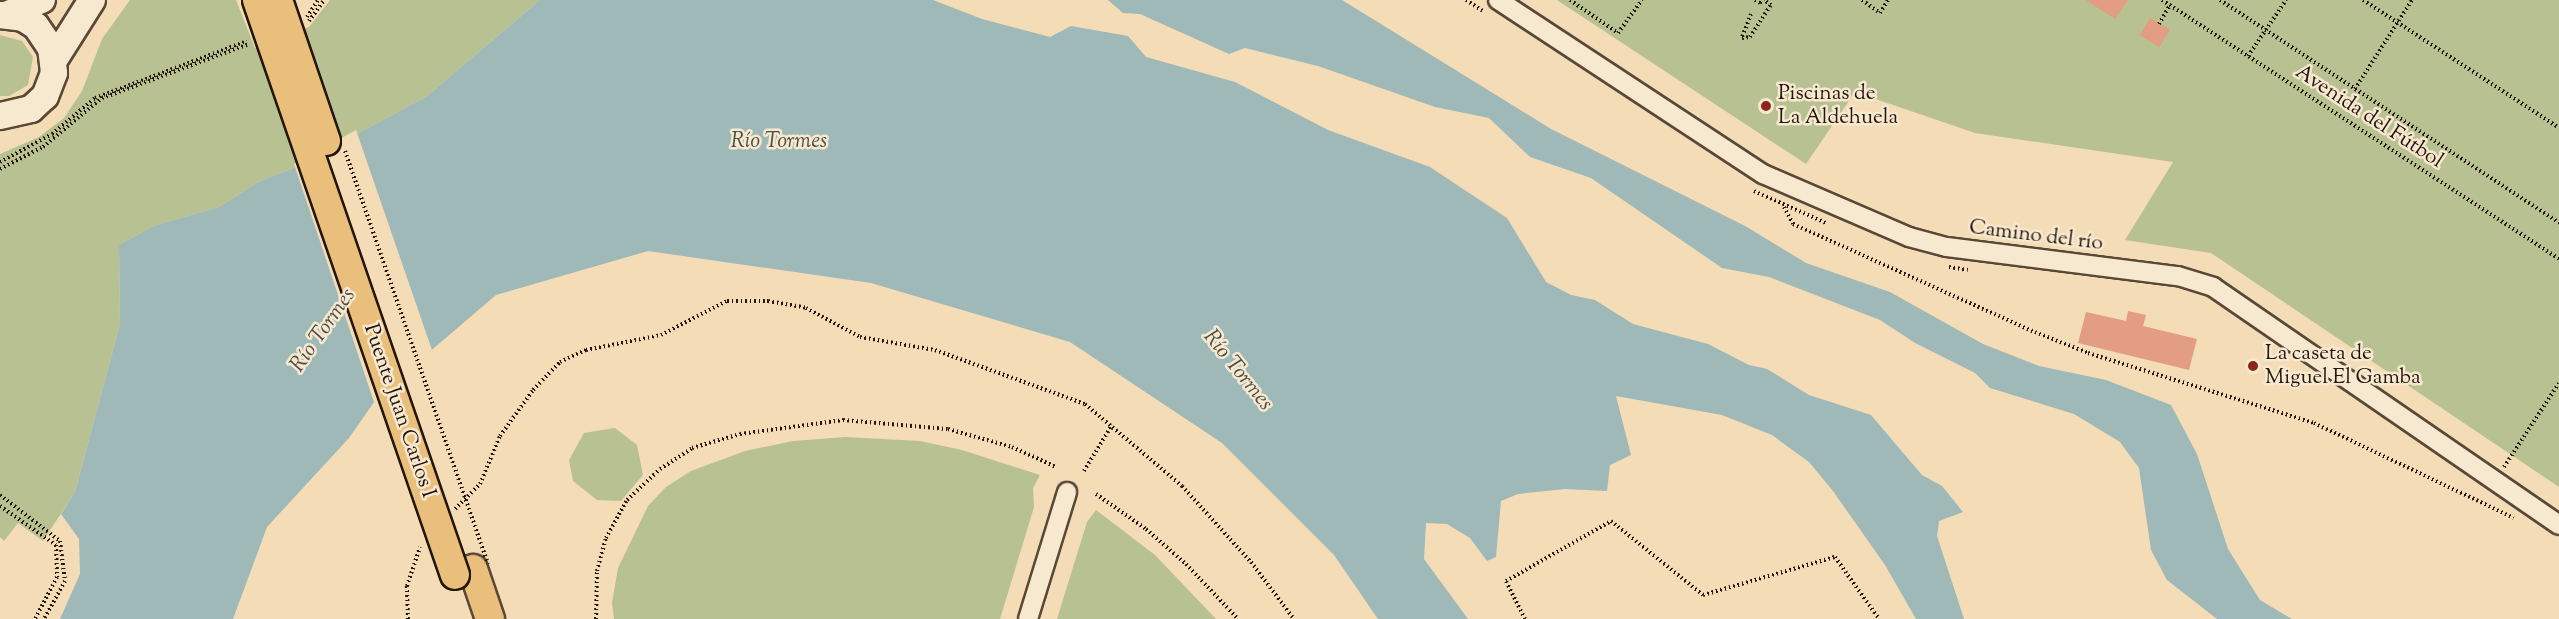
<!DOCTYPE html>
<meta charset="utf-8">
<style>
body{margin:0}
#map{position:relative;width:2559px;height:619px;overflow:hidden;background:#f3dcb6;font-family:"Sorts Mill Goudy",serif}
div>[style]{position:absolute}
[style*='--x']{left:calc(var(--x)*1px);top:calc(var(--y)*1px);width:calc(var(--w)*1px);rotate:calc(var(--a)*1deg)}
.green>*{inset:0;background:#b8c191}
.water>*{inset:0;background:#9eb9b7}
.pier>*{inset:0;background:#f3dcb6}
.building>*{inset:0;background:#e29d84;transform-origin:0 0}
.path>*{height:4px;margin-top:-2px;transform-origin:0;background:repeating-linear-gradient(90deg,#24160b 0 1.5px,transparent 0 4.5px)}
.roads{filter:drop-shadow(2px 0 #584836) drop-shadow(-2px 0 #584836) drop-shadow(0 2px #584836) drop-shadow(0 -2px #584836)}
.minor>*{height:18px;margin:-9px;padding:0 9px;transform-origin:9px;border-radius:9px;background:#f7e8d0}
.secondary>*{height:26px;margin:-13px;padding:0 13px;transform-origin:13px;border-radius:13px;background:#f7e8d0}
.primary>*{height:28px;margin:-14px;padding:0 14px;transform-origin:14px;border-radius:14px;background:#eabe7b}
.path-bridge>*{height:4px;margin-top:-2px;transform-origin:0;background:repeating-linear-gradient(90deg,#24160b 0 1.5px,transparent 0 4.5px)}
.bridges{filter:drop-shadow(2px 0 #24160b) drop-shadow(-2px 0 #24160b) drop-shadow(0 2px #24160b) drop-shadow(0 -2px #24160b)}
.primary-bridge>*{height:28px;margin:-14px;padding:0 14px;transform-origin:14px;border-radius:14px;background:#eabe7b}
.dots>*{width:16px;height:16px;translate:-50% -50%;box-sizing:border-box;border:3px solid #f7e8d0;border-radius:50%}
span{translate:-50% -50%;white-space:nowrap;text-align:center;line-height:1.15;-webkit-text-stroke:5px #f7e8d0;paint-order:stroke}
.poi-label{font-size:21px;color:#24160b}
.left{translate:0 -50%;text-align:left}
.street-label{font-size:21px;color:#24160b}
.water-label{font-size:22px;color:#4f4f47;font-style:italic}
</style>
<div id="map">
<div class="green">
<i style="clip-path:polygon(130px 0,236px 0,255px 48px,309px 27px,330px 0,540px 0,427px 96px,296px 167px,258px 182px,219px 207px,153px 226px,119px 245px,120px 324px,75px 492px,43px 541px,18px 523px,4px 541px,0 537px,0 154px,39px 137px,64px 118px,82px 91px,102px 39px)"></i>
<i style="clip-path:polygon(1557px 0,2559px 0,2559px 487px,2211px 253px,2125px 240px,2173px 162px,1975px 133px,1855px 92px,1806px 164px)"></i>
<i style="clip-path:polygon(0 35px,22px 41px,33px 57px,28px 85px,9px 96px,0 96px)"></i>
<i style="clip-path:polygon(615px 428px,637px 445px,643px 475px,621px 501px,597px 500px,573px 481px,569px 460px,584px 433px)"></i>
<i style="clip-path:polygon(845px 437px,920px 441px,962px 450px,1040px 475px,1033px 488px,1034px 507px,1000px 619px,614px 619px,612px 603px,618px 568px,648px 506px,666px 487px,691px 471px,745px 451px,793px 441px)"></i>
<i style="clip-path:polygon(1096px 510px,1155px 555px,1216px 619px,1057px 619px,1087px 522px)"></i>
</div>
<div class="water">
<i style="clip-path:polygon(540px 0,933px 0,982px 19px,1050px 37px,1071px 26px,1128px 36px,1146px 57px,1235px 82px,1328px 130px,1430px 167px,1507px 218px,1546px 282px,1571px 295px,1595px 300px,1633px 324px,1708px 344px,1749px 365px,1767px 369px,1809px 395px,1871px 415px,1922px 475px,1942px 486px,1963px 512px,1939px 521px,1937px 536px,1964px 619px,1916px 619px,1885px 565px,1833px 491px,1809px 462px,1772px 435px,1722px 415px,1616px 396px,1631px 455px,1610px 465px,1607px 491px,1565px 489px,1518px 494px,1501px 501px,1496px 557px,1487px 561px,1470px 538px,1447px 524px,1426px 523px,1424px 559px,1468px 619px,1378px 619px,1334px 555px,1222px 443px,1070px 342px,871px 283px,648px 251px,496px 295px,379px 395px,349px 438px,267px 527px,233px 619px,60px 619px,80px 574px,79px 539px,61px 514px,75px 492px,120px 324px,119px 245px,153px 226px,219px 207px,258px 182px,296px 167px,427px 96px)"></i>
<i style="clip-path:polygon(1108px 0,1342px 0,1551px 129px,1747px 227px,1806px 263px,1890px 292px,1983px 344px,2039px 366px,2106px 380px,2171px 405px,2197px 454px,2228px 549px,2260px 600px,2292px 619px,2217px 619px,2167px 580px,2151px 550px,2139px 468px,2120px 442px,2074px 414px,1990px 388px,1975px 373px,1915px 343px,1880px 320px,1769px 277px,1722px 268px,1591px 178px,1530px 157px,1489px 118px,1435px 107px,1318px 66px,1245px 48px,1229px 54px,1140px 14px,1123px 13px)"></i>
</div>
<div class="pier">
<i style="clip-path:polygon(356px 130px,433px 353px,375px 405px,294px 164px)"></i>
</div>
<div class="building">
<i style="clip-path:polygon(2086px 0,2128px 0,2115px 19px)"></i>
<i style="left:2150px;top:18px;width:23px;height:20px;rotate:31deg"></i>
<i style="clip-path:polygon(2128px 311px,2146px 315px,2143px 326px,2197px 339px,2189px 370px,2078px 343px,2086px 312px,2126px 321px)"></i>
</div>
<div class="path">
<i style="--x:1466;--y:0;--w:20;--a:33"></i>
<i style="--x:1570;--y:0;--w:58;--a:34.5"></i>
<i style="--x:1618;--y:33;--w:41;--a:-54"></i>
<i style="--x:1755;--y:0;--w:6;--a:31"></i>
<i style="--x:1760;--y:3;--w:5;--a:-37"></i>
<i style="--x:1862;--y:0;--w:22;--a:36"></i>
<i style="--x:1880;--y:13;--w:15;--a:-58"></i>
<i style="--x:2162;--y:0;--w:474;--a:33.1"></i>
<i style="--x:2220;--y:0;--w:406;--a:33.3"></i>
<i style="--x:2363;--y:0;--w:234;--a:33.1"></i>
<i style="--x:1751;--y:14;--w:26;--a:111"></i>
<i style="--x:1742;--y:38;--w:8;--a:-7"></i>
<i style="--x:1750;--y:37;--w:38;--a:-57"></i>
<i style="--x:1771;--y:5;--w:9;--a:-144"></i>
<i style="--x:307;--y:17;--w:20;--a:-57"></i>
<i style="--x:309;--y:21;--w:26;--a:-54"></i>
<i style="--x:2159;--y:24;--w:22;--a:-60"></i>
<i style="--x:2248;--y:56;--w:68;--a:-55.8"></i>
<i style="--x:2355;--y:89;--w:106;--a:-57.4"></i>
<i style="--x:0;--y:162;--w:59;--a:-28.3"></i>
<i style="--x:52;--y:134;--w:56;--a:-39.9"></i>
<i style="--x:95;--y:98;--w:162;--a:-20.6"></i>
<i style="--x:0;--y:169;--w:48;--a:-27.1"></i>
<i style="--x:43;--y:147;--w:77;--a:-39.7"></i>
<i style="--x:102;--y:98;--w:157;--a:-20.2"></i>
<i style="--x:1754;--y:191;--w:79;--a:24"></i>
<i style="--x:1784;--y:207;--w:19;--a:62"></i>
<i style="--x:1793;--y:224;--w:265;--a:24.1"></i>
<i style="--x:2035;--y:332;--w:57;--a:21.6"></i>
<i style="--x:2088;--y:353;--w:237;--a:17.2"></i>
<i style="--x:2314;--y:423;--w:221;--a:25.4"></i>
<i style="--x:1949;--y:267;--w:19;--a:9"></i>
<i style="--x:2504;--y:467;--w:100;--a:-56.8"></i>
<i style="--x:1084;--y:471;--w:54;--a:-58.7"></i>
<i style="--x:1096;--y:494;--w:61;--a:35"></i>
<i style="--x:1146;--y:529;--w:53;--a:41.2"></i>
<i style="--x:1186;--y:564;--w:76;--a:46.6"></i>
<i style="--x:0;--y:495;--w:76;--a:37.5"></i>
<i style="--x:60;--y:541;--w:40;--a:82.9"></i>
<i style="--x:65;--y:581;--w:43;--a:118.9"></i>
<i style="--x:0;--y:506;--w:68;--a:34.9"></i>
<i style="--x:56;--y:545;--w:32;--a:88"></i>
<i style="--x:57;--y:577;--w:47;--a:117.6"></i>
<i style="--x:455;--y:509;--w:35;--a:-45"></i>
<i style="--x:480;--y:484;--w:52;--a:-67.4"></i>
<i style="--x:500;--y:436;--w:57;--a:-54.3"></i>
<i style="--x:533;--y:390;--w:39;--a:-46"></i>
<i style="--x:560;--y:362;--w:29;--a:-25"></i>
<i style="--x:586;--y:350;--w:76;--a:-11.3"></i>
<i style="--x:661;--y:335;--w:74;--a:-27.3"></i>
<i style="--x:727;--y:301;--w:41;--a:0"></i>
<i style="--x:768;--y:301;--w:39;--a:10"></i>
<i style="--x:806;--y:308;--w:61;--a:28.2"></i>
<i style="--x:860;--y:337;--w:76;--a:9.8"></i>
<i style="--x:935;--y:350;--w:159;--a:19.8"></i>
<i style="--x:1085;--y:404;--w:127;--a:40.2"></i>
<i style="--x:1182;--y:486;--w:103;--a:47.8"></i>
<i style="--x:1251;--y:562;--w:71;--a:53"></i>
<i style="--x:408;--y:619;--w:33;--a:-92"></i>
<i style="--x:407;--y:586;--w:41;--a:-71.6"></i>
<i style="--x:596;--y:619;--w:48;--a:-88.8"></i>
<i style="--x:597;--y:571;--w:34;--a:-75"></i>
<i style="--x:606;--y:538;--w:43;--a:-61.1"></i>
<i style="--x:627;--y:500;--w:45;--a:-43.2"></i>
<i style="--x:660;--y:469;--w:38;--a:-33"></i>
<i style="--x:692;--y:448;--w:50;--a:-16.3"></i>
<i style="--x:740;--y:434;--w:104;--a:-7.7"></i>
<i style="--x:843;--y:420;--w:105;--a:4.9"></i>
<i style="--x:948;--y:429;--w:66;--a:15.7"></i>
<i style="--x:1012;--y:447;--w:48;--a:24.4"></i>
<i style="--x:1525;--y:619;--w:42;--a:-116.6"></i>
<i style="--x:1506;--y:581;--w:121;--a:-29.7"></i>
<i style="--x:1611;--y:521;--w:118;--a:38.8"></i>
<i style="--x:1703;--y:595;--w:137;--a:-16.1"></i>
<i style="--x:1835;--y:557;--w:76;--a:54.6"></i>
</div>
<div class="roads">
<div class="minor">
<i style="--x:1498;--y:0;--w:317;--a:33.3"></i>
<i style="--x:1763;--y:174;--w:159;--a:23.3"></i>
<i style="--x:1909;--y:237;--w:39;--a:15"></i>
<i style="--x:1947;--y:247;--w:233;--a:7.2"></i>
<i style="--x:2178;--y:276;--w:37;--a:17"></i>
<i style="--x:2213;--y:287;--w:420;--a:34.5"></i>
<i style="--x:1028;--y:619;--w:133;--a:-72.9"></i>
</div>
<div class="secondary">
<i style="--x:0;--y:15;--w:23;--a:7"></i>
<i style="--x:23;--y:18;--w:15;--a:32"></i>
<i style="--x:36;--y:26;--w:27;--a:56"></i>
<i style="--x:51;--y:48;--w:25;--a:83"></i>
<i style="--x:54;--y:73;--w:25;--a:111"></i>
<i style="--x:45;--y:96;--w:19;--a:137"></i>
<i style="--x:31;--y:109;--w:32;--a:167"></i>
<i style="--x:6;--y:15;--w:39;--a:-23"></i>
<i style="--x:54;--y:60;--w:71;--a:-57.7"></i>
</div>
<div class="primary">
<i style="--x:473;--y:569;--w:53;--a:71.2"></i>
</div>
</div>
<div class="path-bridge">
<i style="--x:345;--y:151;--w:437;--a:70.9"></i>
</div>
<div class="bridges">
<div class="primary-bridge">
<i style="--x:257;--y:0;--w:608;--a:71"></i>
<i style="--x:278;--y:0;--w:149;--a:71.2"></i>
</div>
</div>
<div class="dots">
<i style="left:1766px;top:106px;background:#8f2418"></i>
<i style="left:2253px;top:366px;background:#8f2418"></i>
</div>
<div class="poi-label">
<span class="left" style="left:1778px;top:106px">Piscinas de<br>La Aldehuela</span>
<span class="left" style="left:2265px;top:366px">La caseta de<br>Miguel El Gamba</span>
</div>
<div class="street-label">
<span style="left:2369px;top:117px;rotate:33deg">Avenida del Fútbol</span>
<span style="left:2036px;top:236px;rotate:7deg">Camino del río</span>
<span style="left:399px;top:411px;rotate:71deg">Puente Juan Carlos I</span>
</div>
<div class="water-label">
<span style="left:779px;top:143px">Río Tormes</span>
<span style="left:324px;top:331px;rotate:-55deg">Río Tormes</span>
<span style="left:1237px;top:371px;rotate:51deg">Río Tormes</span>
</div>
</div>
